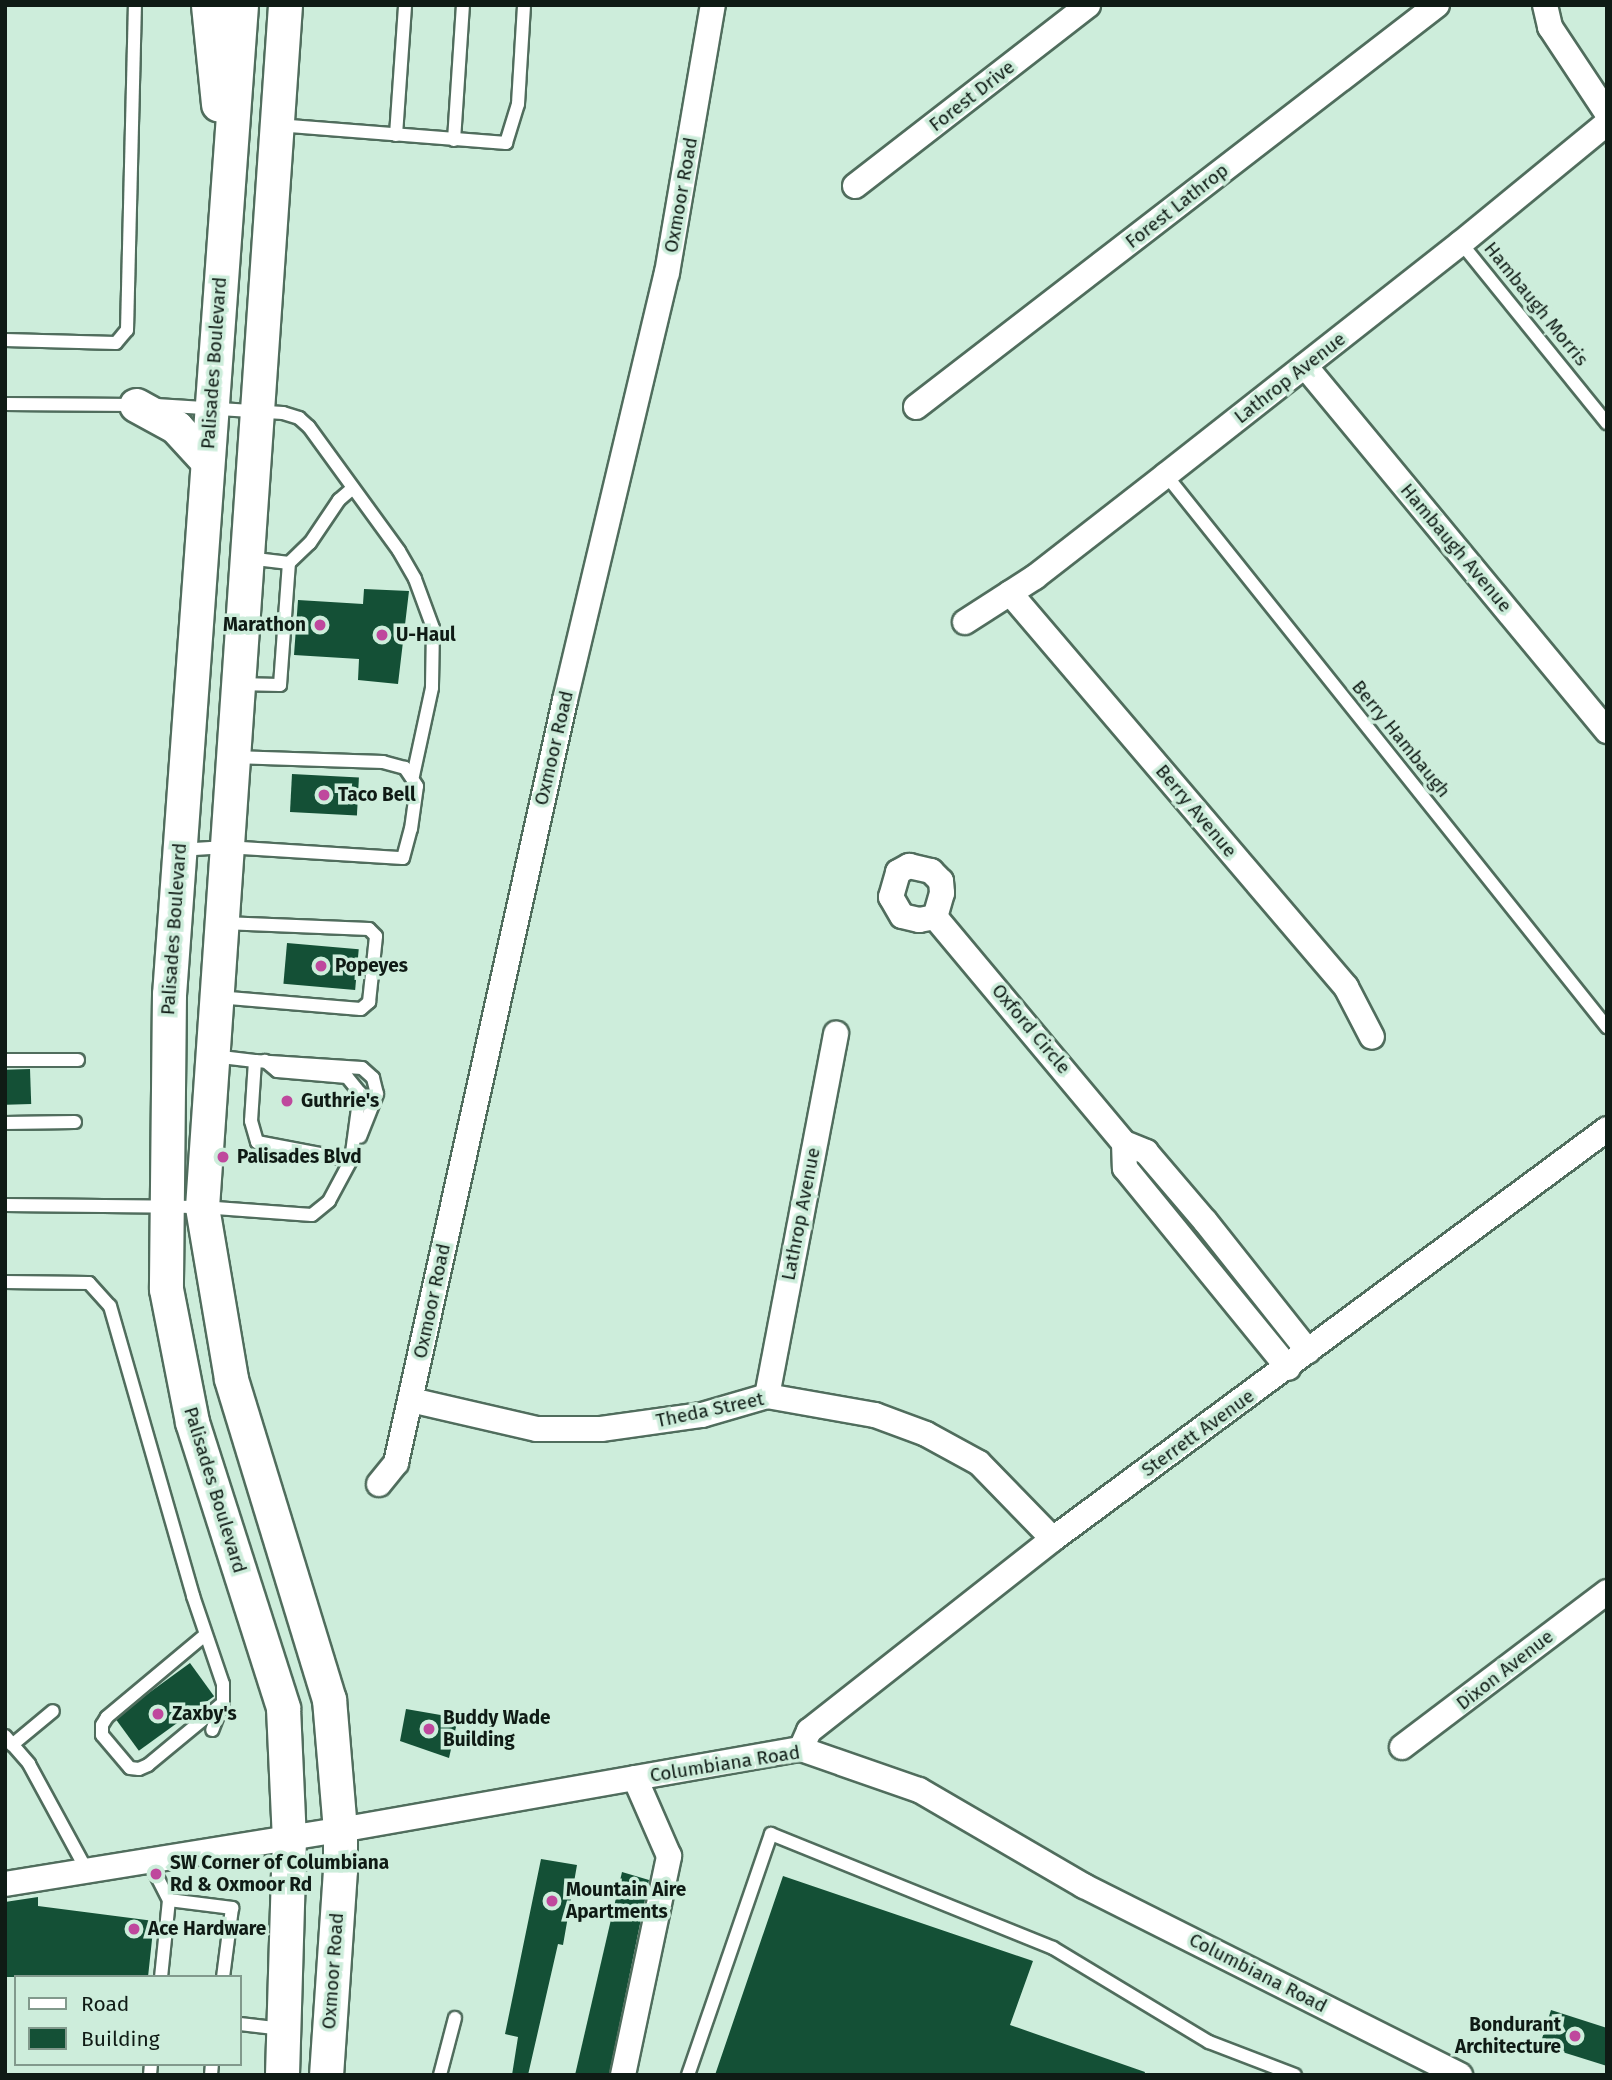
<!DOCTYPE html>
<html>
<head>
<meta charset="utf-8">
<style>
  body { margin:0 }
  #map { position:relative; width:1612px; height:2080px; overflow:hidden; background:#cdeddb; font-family:"Fira Sans",sans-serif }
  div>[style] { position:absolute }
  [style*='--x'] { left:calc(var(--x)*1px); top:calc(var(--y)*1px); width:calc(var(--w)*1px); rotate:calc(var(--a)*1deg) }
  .building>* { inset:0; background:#145036; transform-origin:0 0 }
  .roads { filter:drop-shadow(2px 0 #506d5d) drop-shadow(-2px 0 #506d5d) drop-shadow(0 2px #506d5d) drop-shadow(0 -2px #506d5d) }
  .lane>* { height:12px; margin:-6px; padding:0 6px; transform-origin:6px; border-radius:6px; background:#fff }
  .street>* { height:24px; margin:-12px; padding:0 12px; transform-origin:12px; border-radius:12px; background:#fff }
  .secondary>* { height:33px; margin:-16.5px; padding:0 16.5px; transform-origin:16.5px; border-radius:16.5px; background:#fff }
  .dots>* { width:19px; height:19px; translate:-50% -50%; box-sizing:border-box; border:4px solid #cdeddb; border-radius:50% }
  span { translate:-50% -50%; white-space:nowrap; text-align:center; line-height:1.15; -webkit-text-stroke:7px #cdeddb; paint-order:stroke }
  .street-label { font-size:19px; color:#0f1b15 }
  .poi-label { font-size:19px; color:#0f1b15; font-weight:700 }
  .right { translate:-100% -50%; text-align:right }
  .left { translate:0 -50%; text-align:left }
  .frame { position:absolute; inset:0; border:7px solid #0f1b15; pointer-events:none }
  .legend { position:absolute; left:14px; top:1975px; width:228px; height:91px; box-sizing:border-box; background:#cdeddb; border:2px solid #81998c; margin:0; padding:9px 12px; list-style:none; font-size:21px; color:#0f1b15 }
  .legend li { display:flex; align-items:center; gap:14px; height:35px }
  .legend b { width:35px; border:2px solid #81998c }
</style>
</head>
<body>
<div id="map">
  <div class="building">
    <div style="clip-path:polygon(364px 589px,409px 591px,398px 684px,358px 680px,359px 659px,294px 655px,298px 600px,363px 604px)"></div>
    <div style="left:292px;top:774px;width:67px;height:38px;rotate:3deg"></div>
    <div style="left:287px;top:943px;width:72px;height:41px;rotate:5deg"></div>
    <div style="left:30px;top:1069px;width:35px;height:25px;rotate:88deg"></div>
    <div style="left:190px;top:1663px;width:41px;height:93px;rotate:54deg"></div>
    <div style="clip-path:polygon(406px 1709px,458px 1718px,449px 1758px,400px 1741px)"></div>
    <div style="clip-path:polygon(541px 1859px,577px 1865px,563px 1945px,558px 1944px,528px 2075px,512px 2075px,518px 2037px,505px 2034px)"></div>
    <div style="clip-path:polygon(622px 1872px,649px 1880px,609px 2075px,575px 2075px)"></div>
    <div style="clip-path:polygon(783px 1876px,1033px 1961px,1010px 2025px,1145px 2072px,1144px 2075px,715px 2075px)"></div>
    <div style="clip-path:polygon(38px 1897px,38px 1906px,154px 1921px,148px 1977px,5px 1977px,5px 1902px)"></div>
    <div style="clip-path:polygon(1551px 2010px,1607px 2028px,1607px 2066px,1540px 2045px)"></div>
  </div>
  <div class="roads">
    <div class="lane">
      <div style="--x:277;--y:125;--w:230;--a:4.5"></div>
      <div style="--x:506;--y:143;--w:41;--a:-72.9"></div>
      <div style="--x:518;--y:104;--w:99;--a:-86.5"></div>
      <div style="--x:396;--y:135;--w:130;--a:-86"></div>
      <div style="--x:454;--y:140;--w:135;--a:-86.2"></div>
      <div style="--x:1461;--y:243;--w:232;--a:51"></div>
      <div style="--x:5;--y:340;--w:111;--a:1.5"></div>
      <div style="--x:116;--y:343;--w:17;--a:-50"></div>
      <div style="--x:127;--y:330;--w:325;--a:-88.6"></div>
      <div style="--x:5;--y:404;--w:129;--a:0.4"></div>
      <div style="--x:156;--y:405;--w:127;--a:3.6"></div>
      <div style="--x:283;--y:413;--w:17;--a:17"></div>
      <div style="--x:299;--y:418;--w:13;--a:42"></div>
      <div style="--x:309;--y:427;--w:153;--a:54"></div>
      <div style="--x:399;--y:551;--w:32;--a:60"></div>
      <div style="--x:415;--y:579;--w:52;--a:69.8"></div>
      <div style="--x:433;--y:628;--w:60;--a:91"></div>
      <div style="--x:432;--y:688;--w:90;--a:102.2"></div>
      <div style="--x:1166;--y:475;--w:707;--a:51.38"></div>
      <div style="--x:289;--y:563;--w:29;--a:-44"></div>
      <div style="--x:310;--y:543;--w:52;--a:-56"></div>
      <div style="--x:339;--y:500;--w:18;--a:-41"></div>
      <div style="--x:238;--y:684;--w:42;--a:1.4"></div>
      <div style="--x:280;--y:685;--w:122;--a:-85.8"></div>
      <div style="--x:289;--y:563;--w:42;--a:-173.2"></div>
      <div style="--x:179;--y:850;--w:47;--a:-3.7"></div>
      <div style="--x:226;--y:847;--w:177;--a:3.6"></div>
      <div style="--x:403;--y:858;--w:30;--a:-75"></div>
      <div style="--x:411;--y:829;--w:43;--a:-82.1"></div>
      <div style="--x:417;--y:786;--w:22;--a:-124"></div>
      <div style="--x:405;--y:768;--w:23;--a:-165"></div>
      <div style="--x:383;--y:762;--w:150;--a:-178.1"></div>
      <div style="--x:217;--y:997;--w:144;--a:4.8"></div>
      <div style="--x:361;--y:1009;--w:11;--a:-41"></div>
      <div style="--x:369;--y:1002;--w:66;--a:-83.9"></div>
      <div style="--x:376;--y:936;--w:10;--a:-135"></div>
      <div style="--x:369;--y:929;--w:146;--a:-177.6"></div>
      <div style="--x:213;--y:1056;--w:42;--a:6.8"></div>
      <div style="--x:255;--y:1061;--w:60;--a:93.8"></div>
      <div style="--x:251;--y:1121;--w:22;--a:74"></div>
      <div style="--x:257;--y:1142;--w:96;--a:10.8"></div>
      <div style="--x:351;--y:1160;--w:6;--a:-72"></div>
      <div style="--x:5;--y:1060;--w:73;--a:0"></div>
      <div style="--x:255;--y:1061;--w:107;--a:3.7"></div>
      <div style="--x:362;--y:1068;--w:15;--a:42"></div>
      <div style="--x:373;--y:1078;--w:16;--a:76"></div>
      <div style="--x:377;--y:1094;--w:46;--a:111.6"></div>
      <div style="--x:5;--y:1123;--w:70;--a:-0.8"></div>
      <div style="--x:5;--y:1205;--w:197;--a:0.6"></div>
      <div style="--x:202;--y:1207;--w:110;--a:4.2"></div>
      <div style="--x:312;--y:1215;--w:22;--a:-39"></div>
      <div style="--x:329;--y:1201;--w:47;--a:-61.8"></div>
      <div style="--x:351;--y:1160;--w:68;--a:-82.3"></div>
      <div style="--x:360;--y:1093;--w:21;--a:-129"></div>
      <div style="--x:347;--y:1077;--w:70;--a:-175.1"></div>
      <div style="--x:277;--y:1071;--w:16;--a:-140"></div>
      <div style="--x:5;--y:1282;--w:84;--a:0.7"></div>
      <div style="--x:89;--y:1283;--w:31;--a:48"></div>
      <div style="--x:110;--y:1306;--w:302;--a:74"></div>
      <div style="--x:193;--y:1596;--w:93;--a:71.2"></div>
      <div style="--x:223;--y:1684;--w:18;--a:90"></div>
      <div style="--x:223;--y:1702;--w:30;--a:111"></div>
      <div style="--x:205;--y:1635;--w:128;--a:140.1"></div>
      <div style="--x:107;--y:1717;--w:9;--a:122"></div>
      <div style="--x:102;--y:1725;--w:10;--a:90"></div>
      <div style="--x:102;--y:1735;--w:43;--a:49.7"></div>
      <div style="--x:130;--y:1768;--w:9;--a:6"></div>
      <div style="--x:139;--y:1769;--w:10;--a:-24"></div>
      <div style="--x:148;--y:1765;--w:97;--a:-39.6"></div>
      <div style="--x:5;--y:1736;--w:37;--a:49"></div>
      <div style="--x:29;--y:1764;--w:122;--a:61.5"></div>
      <div style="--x:12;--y:1745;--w:53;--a:-39.7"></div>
      <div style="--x:149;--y:1861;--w:44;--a:62.9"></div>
      <div style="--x:169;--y:1900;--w:77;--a:95.9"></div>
      <div style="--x:169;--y:1900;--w:64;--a:7.2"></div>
      <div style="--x:232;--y:1908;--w:70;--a:97.4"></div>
      <div style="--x:240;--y:2024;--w:43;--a:6.6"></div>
      <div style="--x:150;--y:2075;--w:11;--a:-85"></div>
      <div style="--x:211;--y:2075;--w:11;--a:-85"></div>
      <div style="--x:440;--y:2075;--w:59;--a:-75.3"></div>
      <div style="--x:688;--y:2075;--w:255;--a:-71"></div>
      <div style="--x:771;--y:1834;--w:304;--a:22"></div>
      <div style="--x:1053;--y:1948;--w:182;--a:31.1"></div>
      <div style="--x:1209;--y:2042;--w:92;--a:21"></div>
    </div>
    <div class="street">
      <div style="--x:1545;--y:5;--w:23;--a:77"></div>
      <div style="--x:1550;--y:27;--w:103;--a:56.5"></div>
      <div style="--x:855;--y:186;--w:295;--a:-37.8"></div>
      <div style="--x:1305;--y:366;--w:474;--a:50.4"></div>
      <div style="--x:916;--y:407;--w:658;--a:-37.65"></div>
      <div style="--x:1010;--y:593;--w:518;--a:49.54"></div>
      <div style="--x:1346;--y:987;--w:56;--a:62.5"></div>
      <div style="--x:965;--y:622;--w:83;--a:-32.7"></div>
      <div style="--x:1035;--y:577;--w:166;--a:-37.9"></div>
      <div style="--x:1166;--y:475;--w:375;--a:-38.2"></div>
      <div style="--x:1461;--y:243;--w:189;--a:-39.4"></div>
      <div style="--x:909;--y:866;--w:23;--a:13"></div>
      <div style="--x:931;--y:871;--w:14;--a:45"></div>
      <div style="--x:941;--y:881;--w:12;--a:85"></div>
      <div style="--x:942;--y:893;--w:25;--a:106"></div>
      <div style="--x:935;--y:917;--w:16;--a:169"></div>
      <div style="--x:919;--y:920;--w:17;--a:-167"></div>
      <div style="--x:902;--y:916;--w:22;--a:-120"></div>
      <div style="--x:891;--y:897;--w:26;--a:-74"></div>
      <div style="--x:898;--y:872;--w:13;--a:-29"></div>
      <div style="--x:935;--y:917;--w:295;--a:50.1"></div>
      <div style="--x:1124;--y:1143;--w:24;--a:22"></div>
      <div style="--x:1146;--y:1152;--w:91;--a:49.5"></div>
      <div style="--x:1205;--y:1221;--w:166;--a:51.6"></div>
      <div style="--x:1124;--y:1143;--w:25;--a:88"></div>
      <div style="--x:1125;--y:1168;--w:258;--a:50.8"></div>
      <div style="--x:767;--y:1396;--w:369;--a:-79.2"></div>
      <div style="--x:411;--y:1400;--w:129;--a:13"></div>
      <div style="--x:537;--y:1429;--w:64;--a:0"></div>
      <div style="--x:601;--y:1429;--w:102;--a:-7.9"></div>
      <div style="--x:702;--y:1415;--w:68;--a:-16.3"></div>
      <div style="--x:767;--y:1396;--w:110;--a:10"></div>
      <div style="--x:875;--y:1415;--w:54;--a:20.4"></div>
      <div style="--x:926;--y:1434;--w:60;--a:28.7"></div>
      <div style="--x:979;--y:1463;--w:106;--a:45.8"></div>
      <div style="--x:379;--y:1484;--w:27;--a:-51"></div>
      <div style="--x:396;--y:1463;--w:781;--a:-77.51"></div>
      <div style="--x:565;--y:700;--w:439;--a:-76.6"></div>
      <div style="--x:667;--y:273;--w:272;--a:-80.3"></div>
      <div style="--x:1402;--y:1747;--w:257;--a:-37.1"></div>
      <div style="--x:801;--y:1749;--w:20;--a:-66"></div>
      <div style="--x:809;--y:1731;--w:310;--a:-38.2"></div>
      <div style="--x:1053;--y:1539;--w:689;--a:-36.5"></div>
      <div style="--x:5;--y:1884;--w:339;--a:-9.2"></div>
      <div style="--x:340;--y:1830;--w:468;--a:-10"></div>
      <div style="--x:801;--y:1749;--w:125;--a:19.2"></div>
      <div style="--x:919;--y:1790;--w:191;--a:30.2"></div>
      <div style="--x:1084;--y:1886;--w:421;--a:26.7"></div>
      <div style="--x:623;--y:2075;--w:224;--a:-78.1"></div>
      <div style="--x:669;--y:1856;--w:85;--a:-113.6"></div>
    </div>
    <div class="secondary">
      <div style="--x:208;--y:5;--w:100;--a:84.2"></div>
      <div style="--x:241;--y:5;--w:992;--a:94.16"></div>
      <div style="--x:169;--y:994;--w:295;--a:90.6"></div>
      <div style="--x:166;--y:1289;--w:136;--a:78.9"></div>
      <div style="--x:192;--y:1422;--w:300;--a:72.3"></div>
      <div style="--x:283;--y:1708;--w:130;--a:87.4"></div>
      <div style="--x:289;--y:1838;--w:237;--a:91.7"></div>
      <div style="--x:285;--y:5;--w:1205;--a:93.95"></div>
      <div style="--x:202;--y:1207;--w:174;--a:80.4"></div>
      <div style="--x:231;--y:1379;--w:335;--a:73"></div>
      <div style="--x:329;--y:1699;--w:131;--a:85.2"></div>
      <div style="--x:340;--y:1830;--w:40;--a:90"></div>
      <div style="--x:340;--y:1870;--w:205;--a:93.9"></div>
      <div style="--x:136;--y:405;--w:46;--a:28.8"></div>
      <div style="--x:176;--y:427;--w:46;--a:47.6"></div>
    </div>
  </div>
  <div class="dots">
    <div style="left:320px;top:625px;background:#bf489d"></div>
    <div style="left:382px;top:635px;background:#bf489d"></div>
    <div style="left:324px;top:795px;background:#bf489d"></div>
    <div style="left:321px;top:966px;background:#bf489d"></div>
    <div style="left:287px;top:1101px;background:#bf489d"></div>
    <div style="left:223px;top:1157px;background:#bf489d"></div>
    <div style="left:158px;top:1714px;background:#bf489d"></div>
    <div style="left:429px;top:1729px;background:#bf489d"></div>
    <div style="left:156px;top:1874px;background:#bf489d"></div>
    <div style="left:552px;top:1901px;background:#bf489d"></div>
    <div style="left:134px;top:1929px;background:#bf489d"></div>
    <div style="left:1575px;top:2036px;background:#bf489d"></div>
  </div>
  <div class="street-label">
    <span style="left:972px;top:96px;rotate:-38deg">Forest Drive</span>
    <span style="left:681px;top:195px;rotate:-80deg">Oxmoor Road</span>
    <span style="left:1177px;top:206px;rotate:-38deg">Forest Lathrop</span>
    <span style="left:1536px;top:304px;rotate:51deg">Hambaugh Morris</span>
    <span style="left:214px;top:363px;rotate:-86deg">Palisades Boulevard</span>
    <span style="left:1290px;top:378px;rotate:-38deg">Lathrop Avenue</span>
    <span style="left:1456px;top:548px;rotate:50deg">Hambaugh Avenue</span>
    <span style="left:1401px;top:739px;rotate:51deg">Berry Hambaugh</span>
    <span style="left:554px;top:748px;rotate:-77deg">Oxmoor Road</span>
    <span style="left:1196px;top:811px;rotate:50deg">Berry Avenue</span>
    <span style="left:174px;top:929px;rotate:-86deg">Palisades Boulevard</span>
    <span style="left:1031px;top:1029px;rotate:50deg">Oxford Circle</span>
    <span style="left:801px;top:1214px;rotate:-79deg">Lathrop Avenue</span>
    <span style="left:432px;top:1301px;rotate:-78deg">Oxmoor Road</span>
    <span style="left:710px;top:1410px;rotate:-12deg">Theda Street</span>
    <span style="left:1198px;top:1433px;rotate:-36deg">Sterrett Avenue</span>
    <span style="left:215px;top:1490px;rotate:73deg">Palisades Boulevard</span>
    <span style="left:1505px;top:1670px;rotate:-38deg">Dixon Avenue</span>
    <span style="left:725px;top:1764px;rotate:-9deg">Columbiana Road</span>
    <span style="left:333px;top:1971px;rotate:-86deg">Oxmoor Road</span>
    <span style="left:1258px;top:1973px;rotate:27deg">Columbiana Road</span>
  </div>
  <div class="poi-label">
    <span class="right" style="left:306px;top:625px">Marathon</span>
    <span class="left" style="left:396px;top:635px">U-Haul</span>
    <span class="left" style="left:338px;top:795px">Taco Bell</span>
    <span class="left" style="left:335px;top:966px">Popeyes</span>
    <span class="left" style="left:301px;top:1101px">Guthrie's</span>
    <span class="left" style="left:237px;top:1157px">Palisades Blvd</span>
    <span class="left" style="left:172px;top:1714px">Zaxby's</span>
    <span class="left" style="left:443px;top:1729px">Buddy Wade<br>Building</span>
    <span class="left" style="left:170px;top:1874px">SW Corner of Columbiana<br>Rd &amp; Oxmoor Rd</span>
    <span class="left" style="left:566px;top:1901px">Mountain Aire<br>Apartments</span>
    <span class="left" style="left:148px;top:1929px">Ace Hardware</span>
    <span class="right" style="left:1561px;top:2036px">Bondurant<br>Architecture</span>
  </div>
  <div class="frame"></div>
  <ul class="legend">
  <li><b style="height:9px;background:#fff"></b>Road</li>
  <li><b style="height:19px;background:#145036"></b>Building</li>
  </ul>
</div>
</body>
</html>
